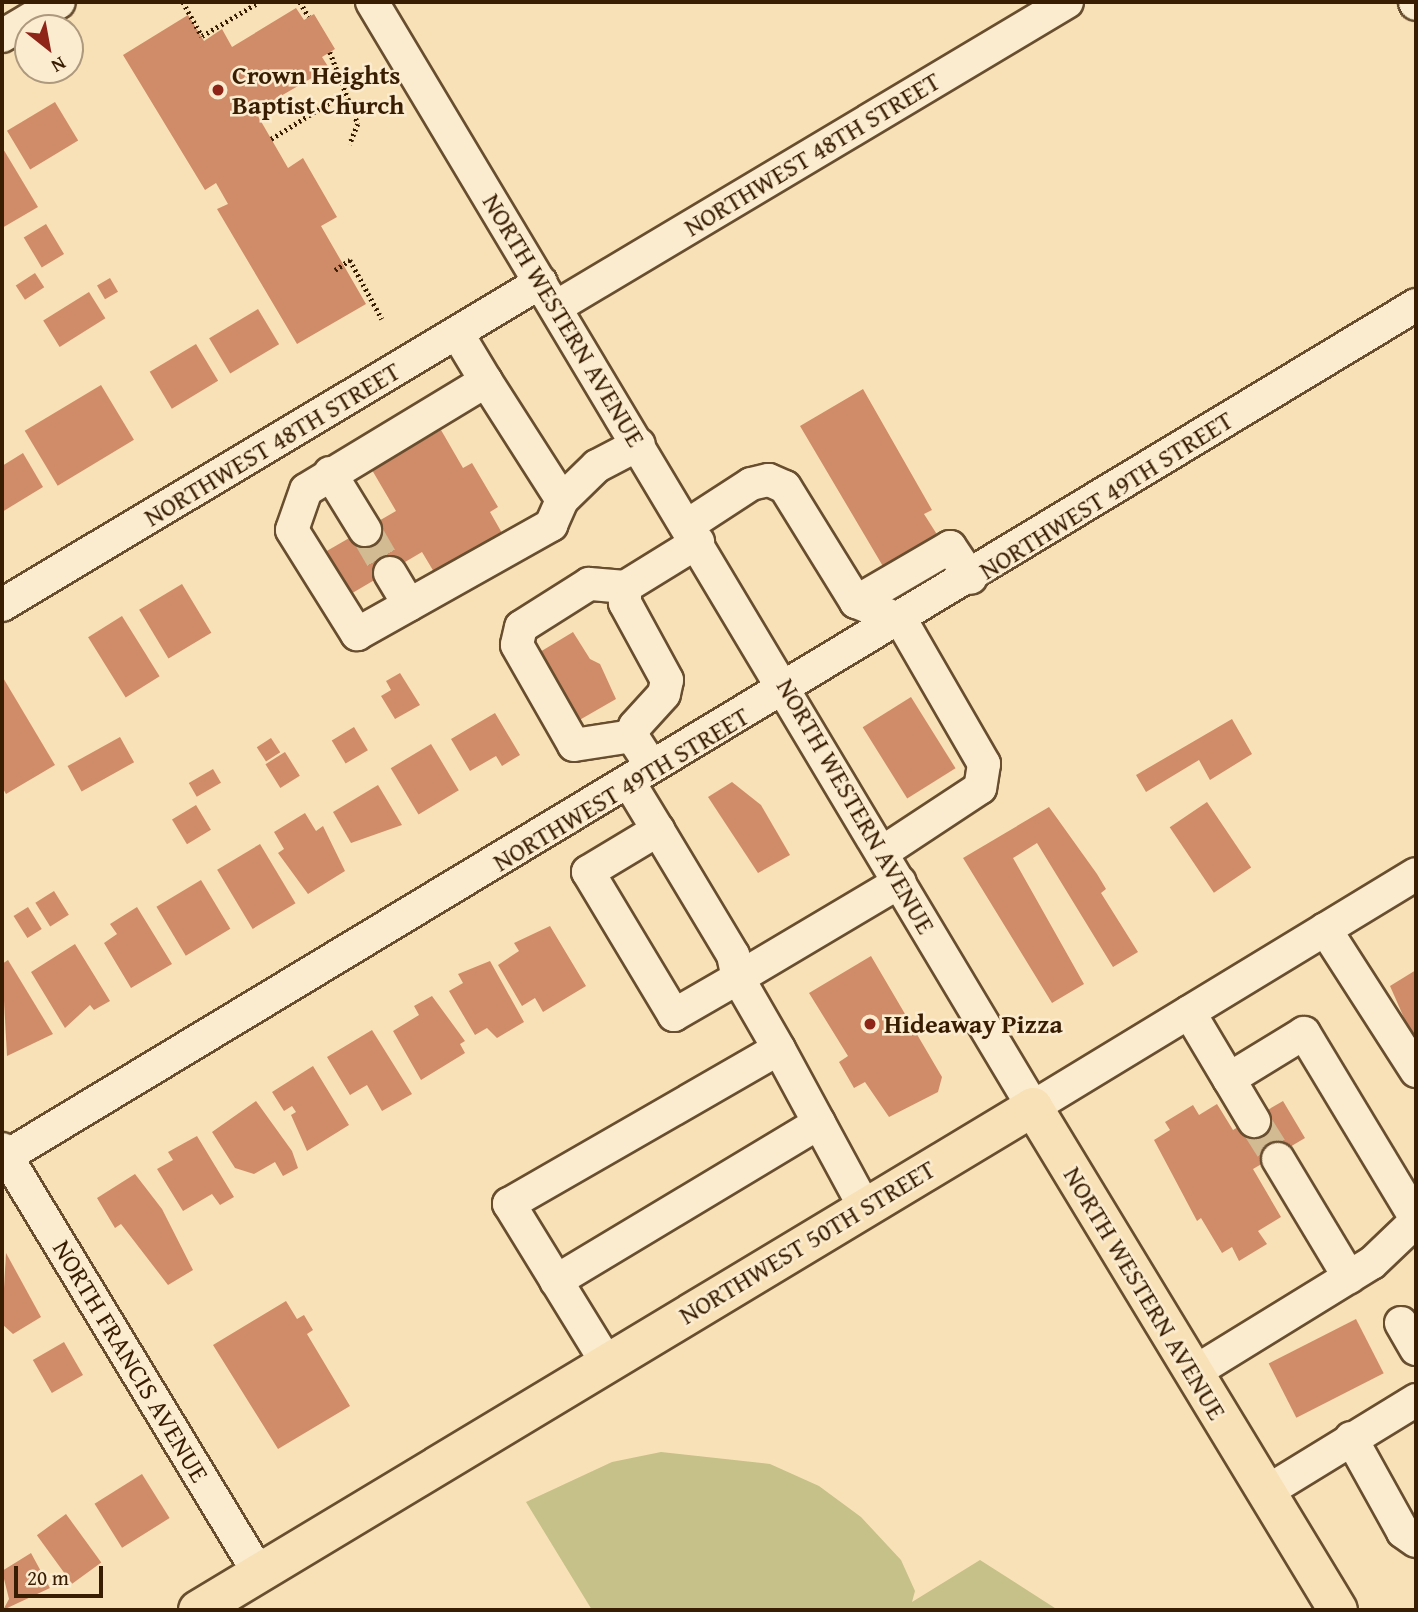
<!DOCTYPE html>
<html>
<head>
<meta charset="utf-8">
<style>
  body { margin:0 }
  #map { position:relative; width:1418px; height:1612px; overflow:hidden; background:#f9e1b7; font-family:"Gentium Book Plus",serif }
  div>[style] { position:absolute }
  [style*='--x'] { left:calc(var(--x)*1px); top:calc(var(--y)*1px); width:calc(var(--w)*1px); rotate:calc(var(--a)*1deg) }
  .green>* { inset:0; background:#c5c189 }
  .building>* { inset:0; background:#d08c68; transform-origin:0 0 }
  .minor-tunnel>* { height:32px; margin-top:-16px; transform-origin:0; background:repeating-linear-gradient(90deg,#d2ba93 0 32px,transparent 0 48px) }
  .path>* { height:4.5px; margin-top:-2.25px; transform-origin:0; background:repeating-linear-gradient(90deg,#381d02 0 2px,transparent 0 5.5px) }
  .roads { filter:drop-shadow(2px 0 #684e2f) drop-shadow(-2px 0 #684e2f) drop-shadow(0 2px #684e2f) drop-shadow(0 -2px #684e2f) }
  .minor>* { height:32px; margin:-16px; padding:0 16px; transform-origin:16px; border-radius:16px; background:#fbecd0 }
  .major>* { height:38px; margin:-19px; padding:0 19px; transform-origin:19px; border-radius:19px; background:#f9e1b7 }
  .dots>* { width:19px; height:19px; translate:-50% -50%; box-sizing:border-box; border:4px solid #fbecd0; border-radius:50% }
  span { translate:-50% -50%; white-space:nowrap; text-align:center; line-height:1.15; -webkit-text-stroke:5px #fbecd0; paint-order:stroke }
  .poi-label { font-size:26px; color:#381d02; font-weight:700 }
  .left { translate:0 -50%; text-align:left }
  .street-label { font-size:26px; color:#381d02 }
  .frame { position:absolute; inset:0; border:4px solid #381d02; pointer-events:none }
  .north { position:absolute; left:14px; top:14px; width:70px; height:70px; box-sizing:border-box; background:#fbecd0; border:2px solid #ad997e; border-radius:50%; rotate:149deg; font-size:19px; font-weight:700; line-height:28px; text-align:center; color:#381d02 }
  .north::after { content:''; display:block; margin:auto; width:24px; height:32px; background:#8f2418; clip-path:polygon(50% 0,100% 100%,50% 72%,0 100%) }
  .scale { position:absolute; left:14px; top:1566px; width:89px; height:32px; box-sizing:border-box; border:4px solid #381d02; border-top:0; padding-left:9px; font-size:21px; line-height:24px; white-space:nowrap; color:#381d02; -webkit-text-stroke:5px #fbecd0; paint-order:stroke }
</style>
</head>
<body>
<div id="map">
  <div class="green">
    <div style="clip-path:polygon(661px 1452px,770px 1464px,819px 1486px,861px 1517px,901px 1560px,915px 1591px,912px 1602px,980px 1560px,1058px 1610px,592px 1610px,526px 1502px,612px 1462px)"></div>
  </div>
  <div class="building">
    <div style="clip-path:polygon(296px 8px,304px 20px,314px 14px,335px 49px,322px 57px,329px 68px,255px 111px,288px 168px,303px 158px,337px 217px,321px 226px,366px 304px,297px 344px,217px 209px,228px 204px,216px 183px,205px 190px,123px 55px,188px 15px,204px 41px,222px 29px,232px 47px)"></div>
    <div style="left:55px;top:102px;width:45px;height:56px;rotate:59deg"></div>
    <div style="clip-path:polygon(2px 147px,38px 207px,2px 228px)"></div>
    <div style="left:46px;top:224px;width:35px;height:26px;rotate:59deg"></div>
    <div style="left:35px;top:273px;width:17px;height:23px;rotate:57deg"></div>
    <div style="left:110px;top:278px;width:16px;height:15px;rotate:60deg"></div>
    <div style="left:89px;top:292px;width:31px;height:54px;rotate:58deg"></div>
    <div style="left:258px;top:309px;width:41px;height:57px;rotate:59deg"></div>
    <div style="left:196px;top:344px;width:43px;height:54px;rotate:59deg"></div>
    <div style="left:101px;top:385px;width:64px;height:89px;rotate:59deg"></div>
    <div style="clip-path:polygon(863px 389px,932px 510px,924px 514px,938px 536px,884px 568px,800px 426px)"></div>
    <div style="clip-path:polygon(441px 430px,463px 468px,472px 463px,498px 507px,490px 512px,502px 533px,434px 572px,422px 552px,349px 595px,325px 552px,396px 511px,372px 470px)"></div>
    <div style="clip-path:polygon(23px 453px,43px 487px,2px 512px,2px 466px)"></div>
    <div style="left:182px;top:584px;width:57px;height:50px;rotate:59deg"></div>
    <div style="left:122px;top:616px;width:71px;height:40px;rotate:58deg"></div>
    <div style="clip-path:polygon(573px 632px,590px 659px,600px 664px,616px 699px,576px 722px,535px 655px)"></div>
    <div style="clip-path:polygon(400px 673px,420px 705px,395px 719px,381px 696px,391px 690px,386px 681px)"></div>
    <div style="clip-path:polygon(2px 676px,55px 765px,6px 794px,2px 787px)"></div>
    <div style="left:911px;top:697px;width:84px;height:57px;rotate:58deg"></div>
    <div style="clip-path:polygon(495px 713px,520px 755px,502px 766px,496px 756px,470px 771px,451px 739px)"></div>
    <div style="clip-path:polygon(1232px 719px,1252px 754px,1210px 780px,1199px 760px,1146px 792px,1136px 775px)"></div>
    <div style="left:354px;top:727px;width:27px;height:26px;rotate:59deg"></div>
    <div style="left:120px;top:737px;width:29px;height:60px;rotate:61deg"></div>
    <div style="left:271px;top:738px;width:17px;height:17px;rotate:57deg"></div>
    <div style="left:431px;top:744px;width:54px;height:47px;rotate:59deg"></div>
    <div style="left:285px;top:752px;width:28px;height:23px;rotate:58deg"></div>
    <div style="left:213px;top:769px;width:16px;height:28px;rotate:60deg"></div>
    <div style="clip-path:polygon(732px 782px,761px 805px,790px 855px,758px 873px,708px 797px)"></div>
    <div style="clip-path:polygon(378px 785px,402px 825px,351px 843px,333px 812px)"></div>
    <div style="left:1207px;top:802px;width:79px;height:45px;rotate:56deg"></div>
    <div style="left:196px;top:805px;width:29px;height:28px;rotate:59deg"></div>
    <div style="clip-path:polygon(1049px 807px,1097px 874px,1106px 889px,1101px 893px,1138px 952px,1113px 967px,1037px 843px,1013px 858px,1084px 984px,1052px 1003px,963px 858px)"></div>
    <div style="clip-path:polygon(305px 813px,316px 831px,323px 826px,345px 871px,308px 894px,278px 853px,284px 849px,274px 832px)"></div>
    <div style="left:260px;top:844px;width:69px;height:50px;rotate:59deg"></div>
    <div style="left:201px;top:880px;width:57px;height:52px;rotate:59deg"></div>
    <div style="left:54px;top:891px;width:28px;height:22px;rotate:58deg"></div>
    <div style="left:28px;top:907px;width:26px;height:17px;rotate:58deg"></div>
    <div style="clip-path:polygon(137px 907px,172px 964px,131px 988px,104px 943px,117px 934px,110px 924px)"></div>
    <div style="clip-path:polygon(550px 926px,586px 986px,543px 1012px,535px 998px,522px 1006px,498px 965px,519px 951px,514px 943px)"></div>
    <div style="clip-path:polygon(75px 944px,110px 1001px,94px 1010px,90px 1005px,65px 1028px,31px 972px)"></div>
    <div style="clip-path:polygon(871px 956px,942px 1077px,938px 1092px,889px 1117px,865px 1082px,854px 1088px,839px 1062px,848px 1056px,809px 993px)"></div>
    <div style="clip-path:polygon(8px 960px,53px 1034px,7px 1056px,2px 964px)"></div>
    <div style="clip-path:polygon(490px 961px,524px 1022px,497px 1038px,487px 1028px,475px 1035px,449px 991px,463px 983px,458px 974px)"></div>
    <div style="clip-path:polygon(1416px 970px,1416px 1045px,1390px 986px)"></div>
    <div style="clip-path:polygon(432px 996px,465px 1041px,460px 1044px,465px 1053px,421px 1080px,393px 1031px,419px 1015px,414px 1006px)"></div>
    <div style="clip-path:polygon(372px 1030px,412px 1094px,382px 1111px,367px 1085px,350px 1095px,327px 1057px)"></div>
    <div style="clip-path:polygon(313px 1066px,349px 1125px,307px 1151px,291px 1115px,296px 1112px,292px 1106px,284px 1111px,272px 1092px)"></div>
    <div style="clip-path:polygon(256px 1101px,292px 1151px,298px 1168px,283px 1176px,275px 1162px,254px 1174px,235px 1168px,212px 1132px)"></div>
    <div style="clip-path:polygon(1283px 1101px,1305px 1138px,1253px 1169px,1281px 1217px,1258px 1231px,1267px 1244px,1239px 1261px,1232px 1247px,1222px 1253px,1201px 1218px,1197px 1221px,1154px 1140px,1170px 1130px,1165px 1122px,1193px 1105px,1199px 1115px,1217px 1104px,1233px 1130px)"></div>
    <div style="clip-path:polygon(197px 1136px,234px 1197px,220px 1205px,212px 1194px,183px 1211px,157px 1169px,173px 1160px,168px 1152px)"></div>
    <div style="clip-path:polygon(135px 1174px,162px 1209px,193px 1270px,168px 1285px,121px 1224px,115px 1228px,97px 1198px)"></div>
    <div style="clip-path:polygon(6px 1253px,41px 1317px,13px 1334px,2px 1324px)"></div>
    <div style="clip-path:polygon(286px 1301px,297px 1319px,304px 1315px,313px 1330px,307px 1334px,350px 1406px,278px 1449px,213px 1345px)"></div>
    <div style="left:1356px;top:1319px;width:61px;height:98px;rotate:63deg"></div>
    <div style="left:64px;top:1342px;width:38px;height:36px;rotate:60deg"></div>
    <div style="left:142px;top:1474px;width:52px;height:56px;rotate:58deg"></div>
    <div style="left:66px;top:1514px;width:60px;height:36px;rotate:54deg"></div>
    <div style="clip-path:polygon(31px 1553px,50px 1588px,3px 1610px,9px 1599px,2px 1571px)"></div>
  </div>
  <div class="minor-tunnel">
    <div style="--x:365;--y:530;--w:50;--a:59.8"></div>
    <div style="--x:1254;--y:1121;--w:45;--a:57.7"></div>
  </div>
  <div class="path">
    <div style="--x:183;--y:2;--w:39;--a:61"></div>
    <div style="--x:202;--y:36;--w:66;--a:-30.8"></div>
    <div style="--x:300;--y:2;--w:17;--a:59"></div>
    <div style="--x:330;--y:52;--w:77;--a:68.7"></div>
    <div style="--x:358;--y:124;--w:22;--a:112"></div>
    <div style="--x:271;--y:139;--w:87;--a:-31.9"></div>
    <div style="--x:335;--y:270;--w:18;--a:-34"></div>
    <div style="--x:350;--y:260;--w:67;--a:61.5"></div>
  </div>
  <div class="roads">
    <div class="minor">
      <div style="--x:372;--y:2;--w:1288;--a:59.11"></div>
      <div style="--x:1033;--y:1107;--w:448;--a:-31.3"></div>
      <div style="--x:1415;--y:2;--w:2;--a:63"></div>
      <div style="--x:2;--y:36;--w:66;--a:-30.8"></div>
      <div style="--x:556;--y:307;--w:595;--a:-30.83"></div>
      <div style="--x:457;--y:333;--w:56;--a:58.9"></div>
      <div style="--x:486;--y:381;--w:210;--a:148.8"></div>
      <div style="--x:306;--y:490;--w:42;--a:109.3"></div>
      <div style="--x:292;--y:530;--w:123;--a:58"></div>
      <div style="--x:357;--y:634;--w:223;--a:-29.3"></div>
      <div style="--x:551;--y:525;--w:27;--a:-66"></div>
      <div style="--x:562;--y:500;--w:49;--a:-44.2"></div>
      <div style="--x:597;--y:466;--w:47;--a:-27.6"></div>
      <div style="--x:486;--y:381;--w:141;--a:57.4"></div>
      <div style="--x:330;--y:473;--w:67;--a:58.4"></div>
      <div style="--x:688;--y:525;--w:75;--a:-33.1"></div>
      <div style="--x:751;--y:484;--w:18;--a:-13"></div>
      <div style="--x:769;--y:480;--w:17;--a:24"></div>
      <div style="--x:785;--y:487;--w:135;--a:58.3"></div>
      <div style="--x:856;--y:602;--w:48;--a:21.8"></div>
      <div style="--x:901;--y:620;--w:166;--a:60"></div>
      <div style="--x:984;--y:764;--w:24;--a:99"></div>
      <div style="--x:980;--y:788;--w:116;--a:146.6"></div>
      <div style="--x:390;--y:573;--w:37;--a:59"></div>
      <div style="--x:625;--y:587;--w:36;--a:-175"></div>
      <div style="--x:589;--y:584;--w:80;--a:147.7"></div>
      <div style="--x:521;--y:627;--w:18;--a:103"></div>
      <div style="--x:517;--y:645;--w:115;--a:60.3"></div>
      <div style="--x:574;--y:745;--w:59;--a:-8.8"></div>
      <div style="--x:856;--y:602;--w:109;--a:-30.3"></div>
      <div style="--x:950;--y:547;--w:37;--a:56"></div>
      <div style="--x:2;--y:605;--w:628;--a:-30.93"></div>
      <div style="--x:643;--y:753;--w:20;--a:-123"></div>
      <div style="--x:632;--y:736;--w:10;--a:-73"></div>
      <div style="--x:635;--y:726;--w:43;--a:-47.8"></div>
      <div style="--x:664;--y:694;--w:14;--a:-78"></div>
      <div style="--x:667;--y:680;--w:88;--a:-118.6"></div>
      <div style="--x:625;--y:603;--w:16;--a:-90"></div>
      <div style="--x:625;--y:587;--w:86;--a:-31.7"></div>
      <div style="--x:630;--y:784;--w:54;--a:58.7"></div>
      <div style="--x:658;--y:830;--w:146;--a:59"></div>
      <div style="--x:733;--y:955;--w:24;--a:78"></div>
      <div style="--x:738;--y:978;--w:74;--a:150"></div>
      <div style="--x:674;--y:1015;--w:167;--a:-121"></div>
      <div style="--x:588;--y:872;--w:82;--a:-31"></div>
      <div style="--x:1325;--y:929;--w:169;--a:57.3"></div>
      <div style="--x:1189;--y:1012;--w:78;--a:59.2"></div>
      <div style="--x:1229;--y:1079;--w:88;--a:-31.5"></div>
      <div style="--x:1304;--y:1033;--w:217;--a:58.9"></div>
      <div style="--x:779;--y:1049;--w:82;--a:-120"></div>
      <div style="--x:738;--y:978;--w:188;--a:-30.7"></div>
      <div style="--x:1229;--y:1079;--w:49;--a:59.2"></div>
      <div style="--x:2;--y:1149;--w:497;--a:58.8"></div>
      <div style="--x:2;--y:1159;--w:1652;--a:-31.13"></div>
      <div style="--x:1278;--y:1159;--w:138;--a:59"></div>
      <div style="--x:556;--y:1281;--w:307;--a:-31"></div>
      <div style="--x:1401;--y:1323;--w:30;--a:60"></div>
      <div style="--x:607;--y:1363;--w:187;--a:-121.6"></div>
      <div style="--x:509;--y:1204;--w:311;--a:-29.9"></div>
      <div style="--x:779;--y:1049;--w:181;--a:61.6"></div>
      <div style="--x:1193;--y:1373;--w:210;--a:-31.6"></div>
      <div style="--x:1372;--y:1263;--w:61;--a:-43.7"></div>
      <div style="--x:1351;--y:1438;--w:107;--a:61"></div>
      <div style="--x:1403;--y:1532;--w:16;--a:35"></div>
      <div style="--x:1266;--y:1492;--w:176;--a:-31.5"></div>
    </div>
    <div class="major">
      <div style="--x:198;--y:1610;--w:975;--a:-31.06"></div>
      <div style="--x:1033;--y:1107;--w:588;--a:58.77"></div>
    </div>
  </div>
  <div class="dots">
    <div style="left:218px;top:90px;background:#8f2418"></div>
    <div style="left:870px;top:1024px;background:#8f2418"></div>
  </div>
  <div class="poi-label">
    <span class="left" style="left:232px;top:90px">Crown Heights<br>Baptist Church</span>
    <span class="left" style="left:884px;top:1024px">Hideaway Pizza</span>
  </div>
  <div class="street-label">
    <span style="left:812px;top:154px;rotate:-31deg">NORTHWEST 48TH STREET</span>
    <span style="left:564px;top:320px;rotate:59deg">NORTH WESTERN AVENUE</span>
    <span style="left:272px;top:444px;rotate:-31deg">NORTHWEST 48TH STREET</span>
    <span style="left:1106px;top:495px;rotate:-32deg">NORTHWEST 49TH STREET</span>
    <span style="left:621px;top:789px;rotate:-31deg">NORTHWEST 49TH STREET</span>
    <span style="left:856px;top:806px;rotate:60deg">NORTH WESTERN AVENUE</span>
    <span style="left:807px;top:1242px;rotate:-31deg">NORTHWEST 50TH STREET</span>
    <span style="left:1145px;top:1293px;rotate:59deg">NORTH WESTERN AVENUE</span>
    <span style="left:131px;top:1361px;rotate:59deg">NORTH FRANCIS AVENUE</span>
  </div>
  <div class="frame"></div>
  <div class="north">N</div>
  <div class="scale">20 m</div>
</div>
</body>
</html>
